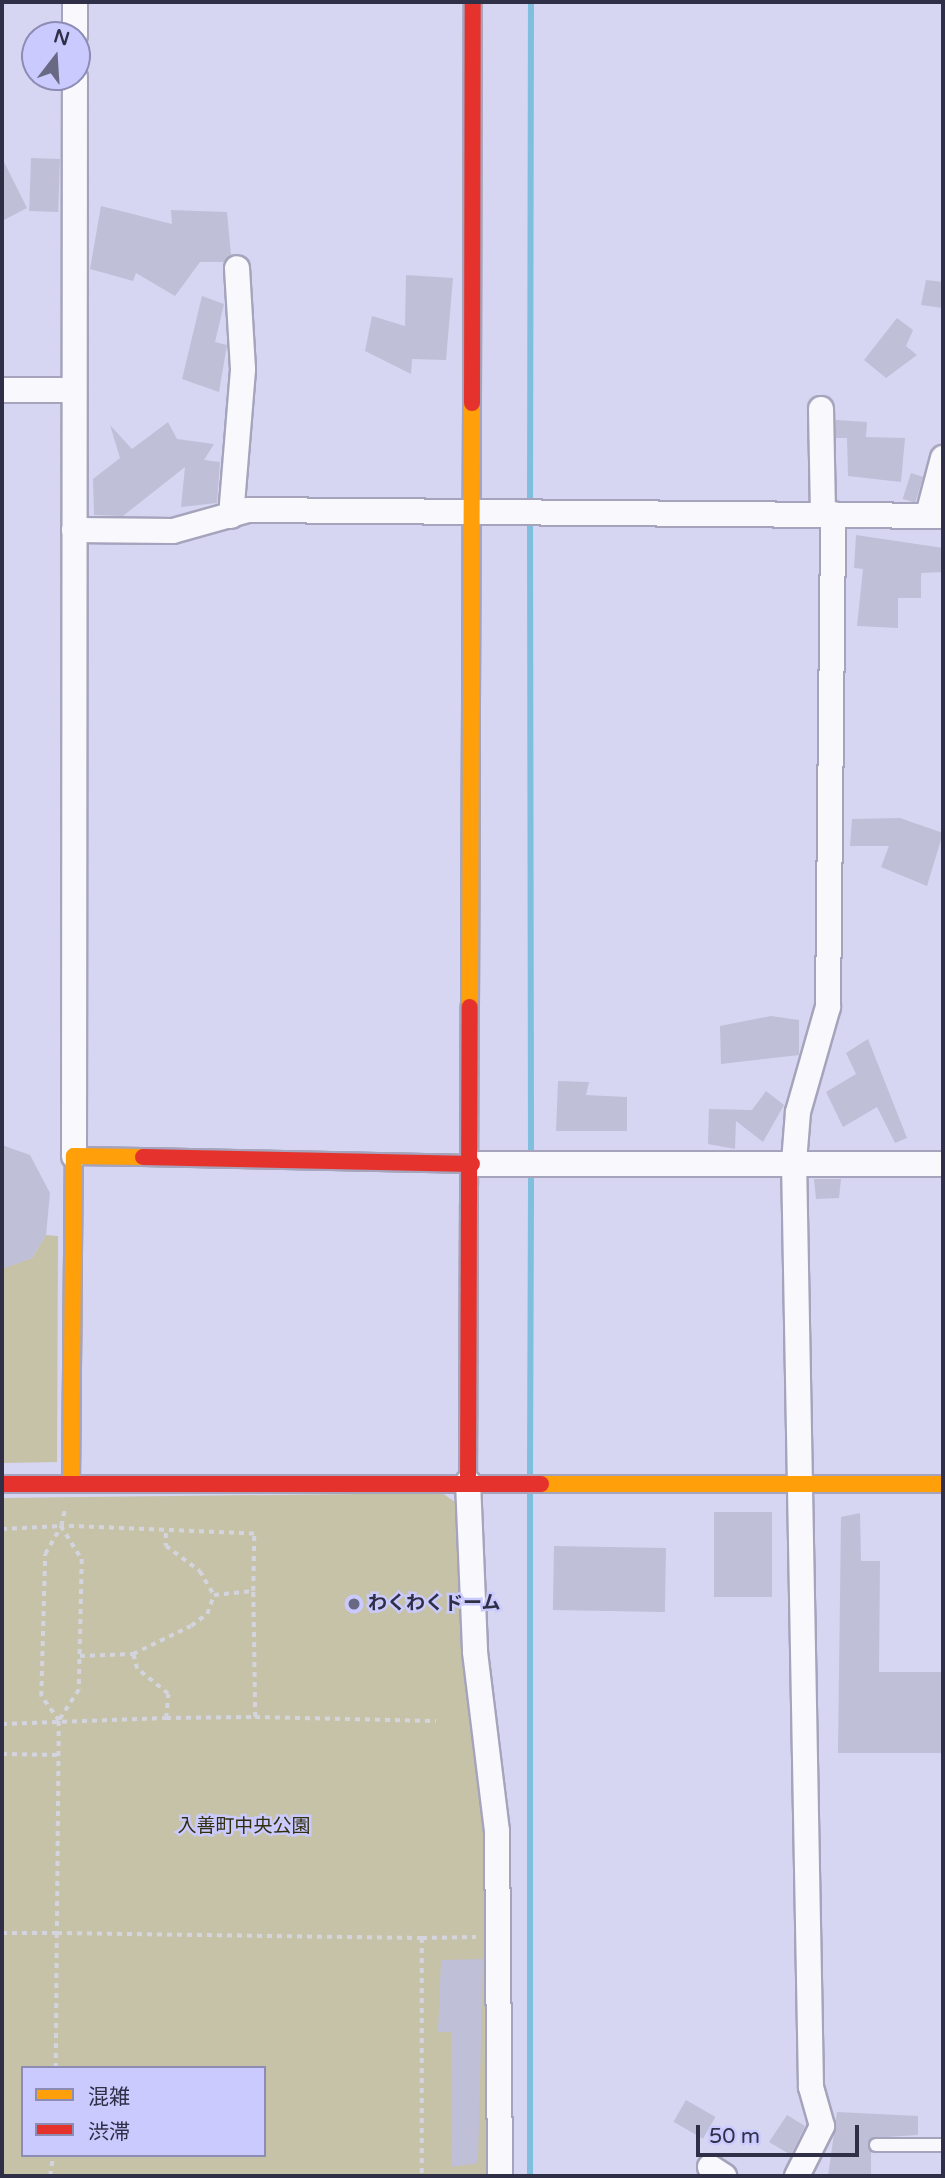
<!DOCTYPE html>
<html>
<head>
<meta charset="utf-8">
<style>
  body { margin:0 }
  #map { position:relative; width:945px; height:2178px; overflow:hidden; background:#d6d6f2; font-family:"Varela Round","Noto Sans JP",sans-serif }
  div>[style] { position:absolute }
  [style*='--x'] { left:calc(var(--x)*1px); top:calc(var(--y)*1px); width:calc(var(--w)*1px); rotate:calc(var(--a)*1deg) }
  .green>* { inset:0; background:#c6c2a7 }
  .stream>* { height:6px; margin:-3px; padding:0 3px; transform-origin:3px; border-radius:3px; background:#7fbedc }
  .building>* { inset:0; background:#bfbfd8; transform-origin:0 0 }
  .path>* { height:3.5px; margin-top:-1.75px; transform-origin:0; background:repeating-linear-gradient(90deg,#d4d4de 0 5px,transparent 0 10px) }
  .roads { filter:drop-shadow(2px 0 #a5a4bc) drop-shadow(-2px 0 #a5a4bc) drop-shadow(0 2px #a5a4bc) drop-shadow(0 -2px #a5a4bc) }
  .lane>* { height:12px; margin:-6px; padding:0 6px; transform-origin:6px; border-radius:6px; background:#f9f9fd }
  .street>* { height:24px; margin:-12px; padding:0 12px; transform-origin:12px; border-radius:12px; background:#f9f9fd }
  .slow>* { height:16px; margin:-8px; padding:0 8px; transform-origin:8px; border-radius:8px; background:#ff9f0a }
  .jam>* { height:16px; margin:-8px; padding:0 8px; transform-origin:8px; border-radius:8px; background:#e5322d }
  .dots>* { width:19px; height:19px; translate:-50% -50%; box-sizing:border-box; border:4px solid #cacafe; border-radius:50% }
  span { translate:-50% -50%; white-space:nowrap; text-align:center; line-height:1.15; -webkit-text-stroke:5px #cacafe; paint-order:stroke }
  .poi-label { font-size:19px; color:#302f48; font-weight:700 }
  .left { translate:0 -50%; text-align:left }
  .park-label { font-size:19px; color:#322f0e }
  .frame { position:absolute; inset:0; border:4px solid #302f48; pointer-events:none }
  .legend { position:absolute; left:21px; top:2066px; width:245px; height:91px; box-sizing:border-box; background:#cacafe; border:2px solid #8c8cb5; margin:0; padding:9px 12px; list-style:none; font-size:21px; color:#302f48 }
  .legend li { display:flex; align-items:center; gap:14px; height:35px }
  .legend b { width:35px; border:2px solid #8c8cb5 }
  .north { position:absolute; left:21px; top:21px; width:70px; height:70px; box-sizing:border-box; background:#cacafe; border:2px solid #8c8cb5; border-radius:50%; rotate:17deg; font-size:19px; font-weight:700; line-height:28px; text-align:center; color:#302f48 }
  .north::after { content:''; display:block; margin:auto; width:24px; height:32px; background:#6a6984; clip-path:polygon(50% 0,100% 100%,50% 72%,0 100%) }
  .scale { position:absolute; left:696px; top:2125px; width:163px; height:32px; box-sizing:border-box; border:4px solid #302f48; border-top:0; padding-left:9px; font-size:21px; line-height:24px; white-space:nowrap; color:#302f48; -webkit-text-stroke:5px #cacafe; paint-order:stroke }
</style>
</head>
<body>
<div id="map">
  <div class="green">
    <div style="clip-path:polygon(46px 1235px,58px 1236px,57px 1462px,2px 1463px,2px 1276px,3px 1268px,32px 1258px)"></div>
    <div style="clip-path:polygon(evenodd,442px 1493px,455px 1502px,457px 1518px,487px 1833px,492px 2176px,2px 2176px,2px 1498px,442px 1493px,23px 2068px,264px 2068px,264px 2155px,23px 2155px,23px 2068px)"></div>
  </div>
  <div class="stream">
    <div style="--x:530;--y:508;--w:506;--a:-89.89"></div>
    <div style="--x:530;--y:519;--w:640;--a:89.91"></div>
    <div style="--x:530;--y:1474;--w:304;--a:-89.8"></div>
    <div style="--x:530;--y:1492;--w:684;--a:90"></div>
  </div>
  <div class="building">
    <div style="clip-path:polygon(2px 158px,27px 208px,2px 221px)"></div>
    <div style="left:31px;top:158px;width:29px;height:53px;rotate:2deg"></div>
    <div style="clip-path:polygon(101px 206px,172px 224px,171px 210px,227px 212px,231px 255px,224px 262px,200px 262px,175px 296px,136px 273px,133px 281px,90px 269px)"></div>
    <div style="clip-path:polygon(406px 275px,453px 278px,446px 360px,412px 359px,411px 374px,365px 351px,372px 316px,405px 326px)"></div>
    <div style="clip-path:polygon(926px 280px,943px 282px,943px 308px,921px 305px)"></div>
    <div style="clip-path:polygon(202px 296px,224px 304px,215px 342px,227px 345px,219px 392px,182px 379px)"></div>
    <div style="clip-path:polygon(897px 318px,913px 330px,906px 346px,917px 355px,886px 378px,864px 360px)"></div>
    <div style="clip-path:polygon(836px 420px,867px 422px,866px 437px,905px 438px,901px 482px,848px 476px,847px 438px,836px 438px)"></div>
    <div style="clip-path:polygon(168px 422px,177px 439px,214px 444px,204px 460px,220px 462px,217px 503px,181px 507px,185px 467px,123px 516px,94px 515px,93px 479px,120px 458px,110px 425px,132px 449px)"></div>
    <div style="left:911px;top:473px;width:13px;height:27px;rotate:18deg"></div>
    <div style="clip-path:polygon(856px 535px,943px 548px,943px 572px,921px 573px,921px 598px,898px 598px,898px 628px,857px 626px,863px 569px,854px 568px)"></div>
    <div style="clip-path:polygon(900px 818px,943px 833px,927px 886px,881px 867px,889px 846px,850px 846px,852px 819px)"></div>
    <div style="clip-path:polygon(771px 1016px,799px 1020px,799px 1055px,721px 1064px,720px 1026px)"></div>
    <div style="clip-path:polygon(868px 1039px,907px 1138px,895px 1143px,877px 1107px,843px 1127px,826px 1092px,856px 1074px,846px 1053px)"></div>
    <div style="clip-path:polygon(558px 1081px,589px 1082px,586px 1095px,627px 1097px,627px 1131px,556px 1131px)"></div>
    <div style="clip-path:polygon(766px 1091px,784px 1105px,763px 1142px,736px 1121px,735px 1149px,708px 1144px,709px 1109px,752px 1110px)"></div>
    <div style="clip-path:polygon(2px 1145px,30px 1155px,50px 1193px,46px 1235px,32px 1258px,2px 1269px)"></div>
    <div style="clip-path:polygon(814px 1179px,841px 1179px,839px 1198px,816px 1199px)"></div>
    <div style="left:714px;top:1512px;width:58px;height:85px"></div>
    <div style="clip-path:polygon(860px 1513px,861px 1561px,880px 1561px,879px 1672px,943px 1672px,943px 1753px,838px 1753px,841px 1517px)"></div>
    <div style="left:554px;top:1546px;width:112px;height:64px;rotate:1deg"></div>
    <div style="clip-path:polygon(483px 1959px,478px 2163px,452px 2167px,451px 2032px,438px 2032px,441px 1960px)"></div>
    <div style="left:686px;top:2100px;width:34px;height:25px;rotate:30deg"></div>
    <div style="clip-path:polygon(837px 2112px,918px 2116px,918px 2135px,871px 2138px,871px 2176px,828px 2176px)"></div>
    <div style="clip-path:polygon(787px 2115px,805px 2126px,791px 2155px,769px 2142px)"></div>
  </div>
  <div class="path">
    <div style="--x:61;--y:1526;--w:39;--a:58"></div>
    <div style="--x:82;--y:1559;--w:131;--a:91.3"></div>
    <div style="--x:79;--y:1690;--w:37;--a:123"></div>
    <div style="--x:59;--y:1721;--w:31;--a:-126"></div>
    <div style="--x:41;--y:1696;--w:142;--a:-88.4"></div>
    <div style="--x:45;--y:1554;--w:32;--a:-60"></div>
    <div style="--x:2;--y:1529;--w:59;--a:-2.9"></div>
    <div style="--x:61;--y:1526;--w:17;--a:-77"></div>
    <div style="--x:166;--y:1533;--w:13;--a:90"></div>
    <div style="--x:166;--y:1546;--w:42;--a:36.3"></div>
    <div style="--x:200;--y:1571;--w:28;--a:60"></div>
    <div style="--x:80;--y:1656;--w:53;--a:-2.2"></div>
    <div style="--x:255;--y:1717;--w:181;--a:1.3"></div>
    <div style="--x:166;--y:1718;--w:89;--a:-0.6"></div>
    <div style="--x:255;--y:1717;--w:126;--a:-90.9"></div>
    <div style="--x:59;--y:1721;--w:212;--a:90.5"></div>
    <div style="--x:57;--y:1933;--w:365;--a:0.8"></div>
    <div style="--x:422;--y:1938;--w:238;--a:90"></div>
    <div style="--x:2;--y:1724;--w:164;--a:-2.1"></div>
    <div style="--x:166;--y:1718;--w:24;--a:-85"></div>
    <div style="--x:168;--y:1694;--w:40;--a:-141"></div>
    <div style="--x:137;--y:1669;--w:16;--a:-105"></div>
    <div style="--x:133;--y:1654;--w:64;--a:-25.8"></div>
    <div style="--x:191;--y:1626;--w:20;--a:-37"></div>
    <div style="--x:207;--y:1614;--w:20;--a:-70"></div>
    <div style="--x:214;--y:1595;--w:39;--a:-6"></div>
    <div style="--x:253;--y:1591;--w:57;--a:-89"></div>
    <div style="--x:254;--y:1534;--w:193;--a:-177.6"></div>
    <div style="--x:2;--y:1754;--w:57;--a:1"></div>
    <div style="--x:2;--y:1933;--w:55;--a:0"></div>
    <div style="--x:57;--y:1933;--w:135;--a:90.4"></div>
    <div style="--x:422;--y:1938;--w:54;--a:-1.1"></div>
    <div style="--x:50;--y:2176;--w:21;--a:-82"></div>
  </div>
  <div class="roads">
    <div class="lane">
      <div style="--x:876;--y:2145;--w:67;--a:0"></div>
    </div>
    <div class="street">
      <div style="--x:75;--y:35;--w:33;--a:-90"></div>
      <div style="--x:2;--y:390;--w:69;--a:0"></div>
      <div style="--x:821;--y:409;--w:105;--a:88.9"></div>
      <div style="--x:928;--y:515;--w:59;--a:-75.3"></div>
      <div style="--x:231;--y:516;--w:147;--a:-85.3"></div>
      <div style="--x:243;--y:369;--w:101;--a:-93.4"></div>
      <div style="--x:74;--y:530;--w:99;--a:0.6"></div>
      <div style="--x:173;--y:531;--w:78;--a:-15.6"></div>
      <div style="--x:248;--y:510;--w:695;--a:0.49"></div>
      <div style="--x:74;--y:1156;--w:1079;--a:-89.95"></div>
      <div style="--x:472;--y:1164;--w:471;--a:0"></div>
      <div style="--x:468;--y:1482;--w:170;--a:87.6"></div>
      <div style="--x:475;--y:1652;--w:180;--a:83"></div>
      <div style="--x:497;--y:1831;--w:345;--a:89.5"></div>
      <div style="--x:710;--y:2167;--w:17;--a:33"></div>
      <div style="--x:797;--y:2176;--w:56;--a:-63.4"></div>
      <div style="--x:822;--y:2126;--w:41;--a:-105.8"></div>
      <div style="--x:811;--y:2087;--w:925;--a:-91.05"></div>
      <div style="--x:794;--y:1162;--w:50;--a:-85.4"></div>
      <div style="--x:798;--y:1112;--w:109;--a:-74.1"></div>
      <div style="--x:828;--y:1007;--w:493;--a:-89.4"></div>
    </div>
    <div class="slow">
      <div style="--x:470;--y:1007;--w:604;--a:-89.81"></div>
      <div style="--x:71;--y:1483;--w:327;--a:-89.5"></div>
      <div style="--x:74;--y:1156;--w:69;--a:0.8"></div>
      <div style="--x:541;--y:1484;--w:402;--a:0"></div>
    </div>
    <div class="jam">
      <div style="--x:472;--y:403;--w:401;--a:-89.9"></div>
      <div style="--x:143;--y:1157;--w:329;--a:1.2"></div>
      <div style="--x:468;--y:1482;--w:475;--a:-89.8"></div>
      <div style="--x:2;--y:1484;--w:539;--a:0"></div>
    </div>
  </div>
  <div class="dots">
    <div style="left:354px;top:1604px;background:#6a6984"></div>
  </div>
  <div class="poi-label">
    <span class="left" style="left:368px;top:1604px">わくわくドーム</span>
  </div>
  <div class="park-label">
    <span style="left:244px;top:1827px">入善町中央公園</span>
  </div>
  <div class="frame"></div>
  <ul class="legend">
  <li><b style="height:9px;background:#ff9f0a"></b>混雑</li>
  <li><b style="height:9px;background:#e5322d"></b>渋滞</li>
  </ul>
  <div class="north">N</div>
  <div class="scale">50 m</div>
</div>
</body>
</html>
